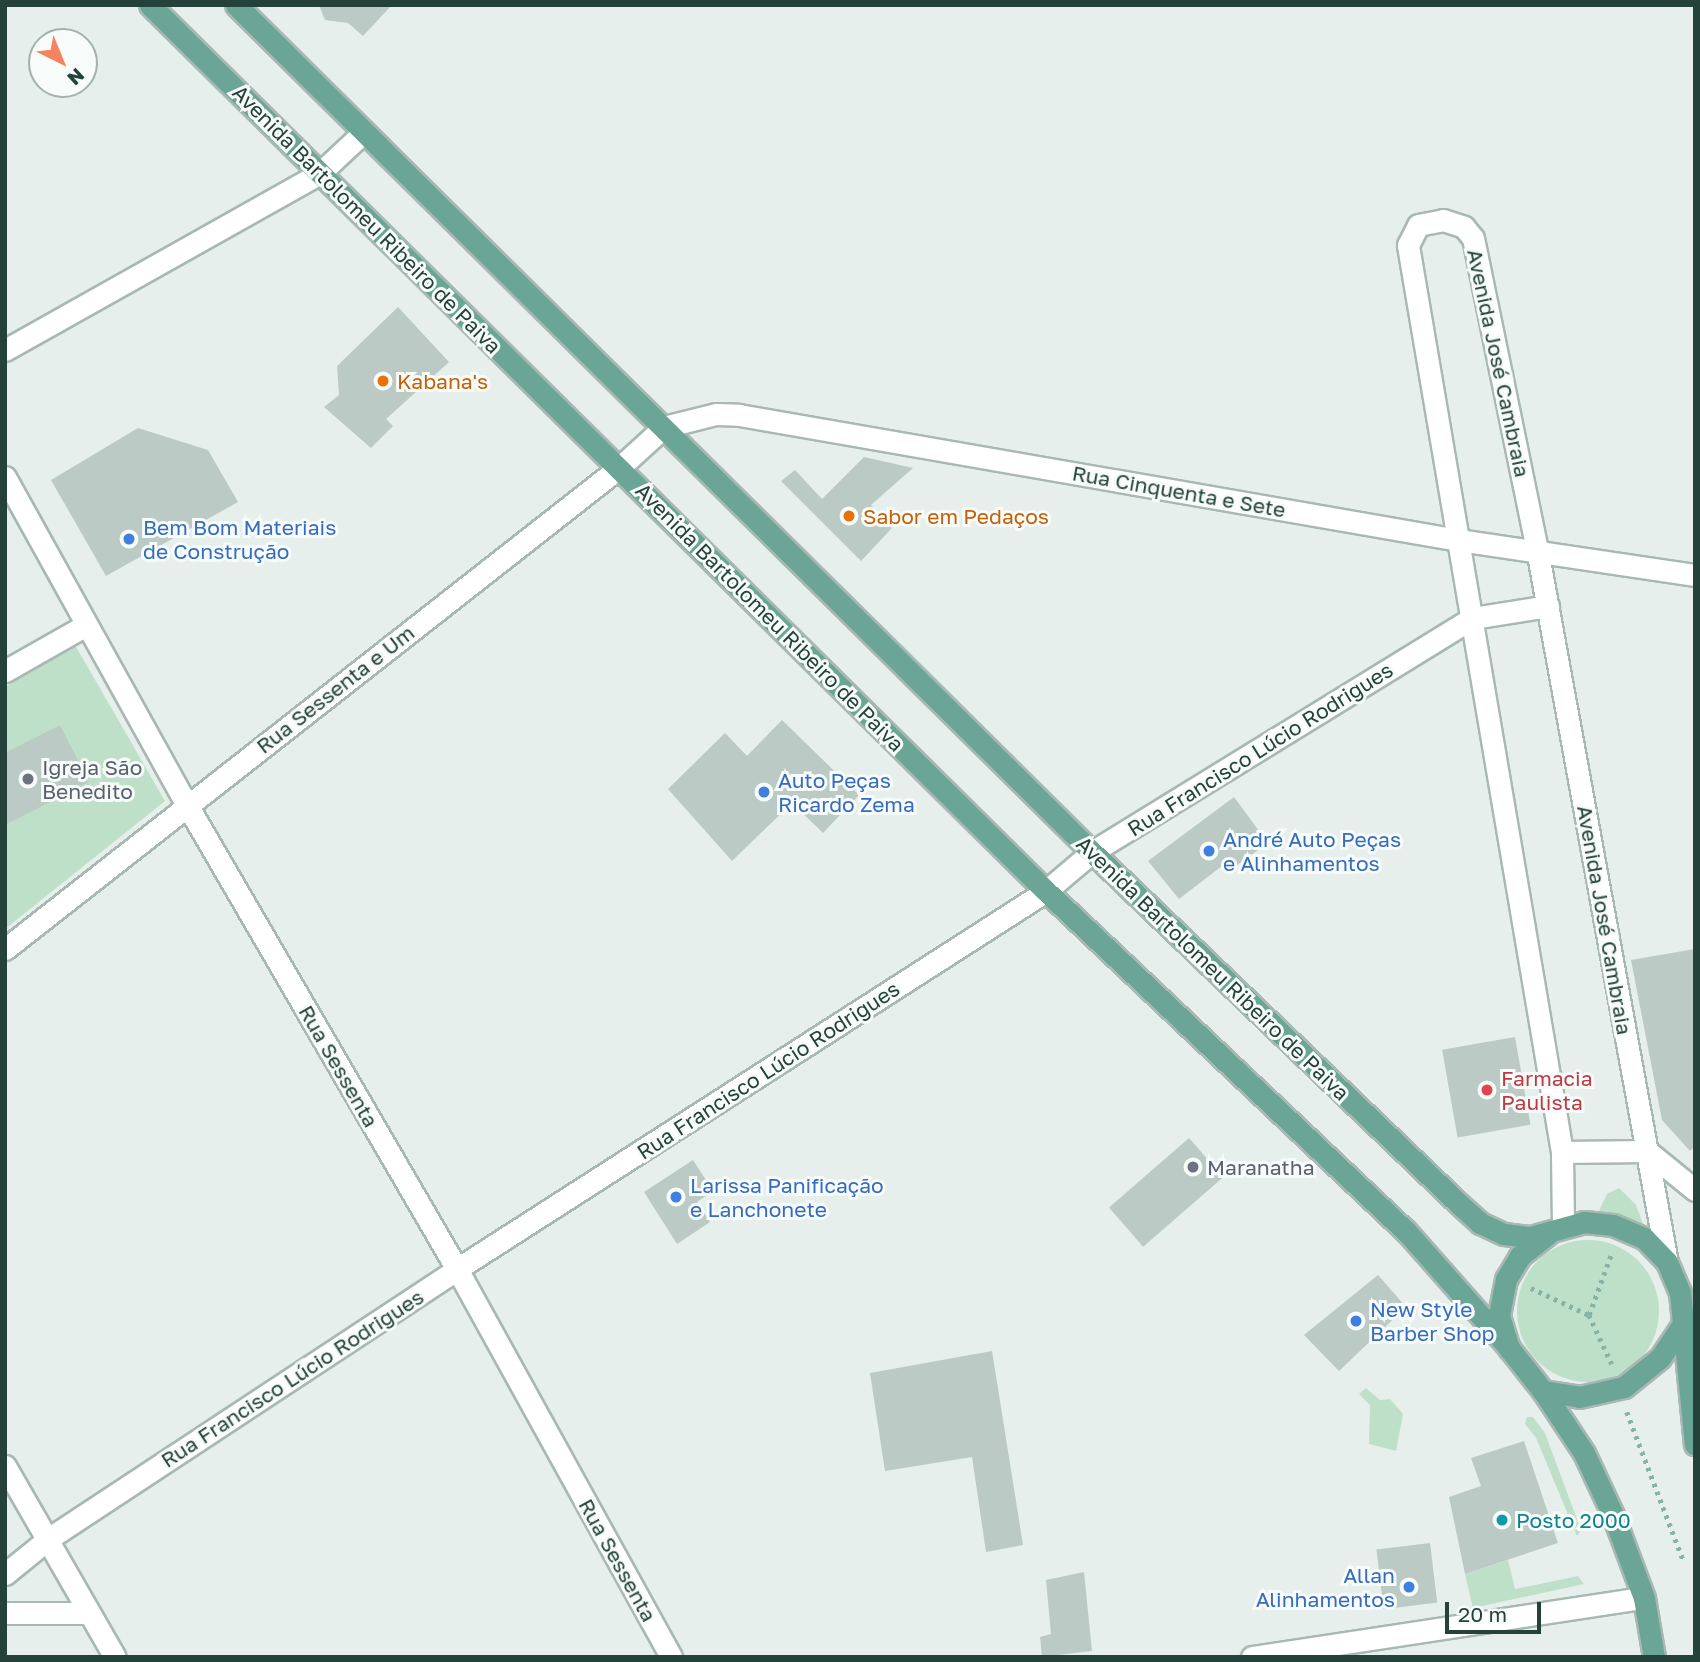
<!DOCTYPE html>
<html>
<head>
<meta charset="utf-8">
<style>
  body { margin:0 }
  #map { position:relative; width:1700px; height:1662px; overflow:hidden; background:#e6efeb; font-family:"Golos Text",sans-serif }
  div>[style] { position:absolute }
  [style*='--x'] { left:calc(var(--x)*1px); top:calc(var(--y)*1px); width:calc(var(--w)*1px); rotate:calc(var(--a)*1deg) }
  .green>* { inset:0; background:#bfe0c8 }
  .round { border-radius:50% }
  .building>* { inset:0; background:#bbcac4; transform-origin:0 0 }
  .path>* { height:4.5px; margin-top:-2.25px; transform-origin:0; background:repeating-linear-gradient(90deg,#86b3a5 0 3.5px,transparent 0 8.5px) }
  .roads { filter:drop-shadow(2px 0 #a8b8b2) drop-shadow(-2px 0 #a8b8b2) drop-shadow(0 2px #a8b8b2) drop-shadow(0 -2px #a8b8b2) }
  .minor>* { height:21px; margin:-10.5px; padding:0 10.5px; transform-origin:10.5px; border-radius:10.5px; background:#fff }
  .major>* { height:21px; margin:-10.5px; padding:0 10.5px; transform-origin:10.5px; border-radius:10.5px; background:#6aa596 }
  .dots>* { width:19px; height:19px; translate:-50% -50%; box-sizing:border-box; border:4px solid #f7fbf9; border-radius:50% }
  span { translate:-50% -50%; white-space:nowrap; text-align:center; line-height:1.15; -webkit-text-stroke:6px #f7fbf9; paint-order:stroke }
  .street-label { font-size:21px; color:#24423a }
  .food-label { font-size:21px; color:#c56008 }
  .left { translate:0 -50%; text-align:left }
  .shop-label { font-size:21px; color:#366cbe }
  .right { translate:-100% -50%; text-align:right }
  .worship-label { font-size:21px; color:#5b616d }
  .health-label { font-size:21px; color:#be3a42 }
  .culture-label { font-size:21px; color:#0d838f }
  .frame { position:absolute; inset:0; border:7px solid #24423a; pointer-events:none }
  .north { position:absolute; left:28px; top:28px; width:70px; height:70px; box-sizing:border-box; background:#f7fbf9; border:2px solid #a3b1ad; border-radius:50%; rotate:137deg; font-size:19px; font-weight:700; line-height:28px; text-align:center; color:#24423a }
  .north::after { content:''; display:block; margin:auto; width:24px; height:32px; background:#f4845f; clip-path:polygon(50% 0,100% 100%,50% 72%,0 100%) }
  .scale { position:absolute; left:1445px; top:1602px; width:96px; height:32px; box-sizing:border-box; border:4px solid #24423a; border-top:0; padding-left:9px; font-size:21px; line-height:24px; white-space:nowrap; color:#24423a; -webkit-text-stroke:5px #f7fbf9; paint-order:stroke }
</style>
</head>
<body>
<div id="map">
  <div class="green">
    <div style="clip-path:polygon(75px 645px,165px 801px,5px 929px,5px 687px)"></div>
    <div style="clip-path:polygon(1619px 1188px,1636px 1205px,1645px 1229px,1597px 1215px,1607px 1194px)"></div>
    <div class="round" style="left:1517px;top:1240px;width:142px;height:142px"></div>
    <div style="clip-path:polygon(1366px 1388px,1380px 1400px,1390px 1399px,1403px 1414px,1396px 1451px,1369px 1444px,1370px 1405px,1359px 1394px)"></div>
    <div style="clip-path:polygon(1527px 1417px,1533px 1417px,1545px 1433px,1581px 1530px,1577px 1536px,1536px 1438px,1525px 1424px)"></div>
    <div style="clip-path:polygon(1508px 1560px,1515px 1589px,1578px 1576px,1584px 1584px,1473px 1608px,1465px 1574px)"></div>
  </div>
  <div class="building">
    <div style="clip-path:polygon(319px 5px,392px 5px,363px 36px,348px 23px,325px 20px)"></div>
    <div style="clip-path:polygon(398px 307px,449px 362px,386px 419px,393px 426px,371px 448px,324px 407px,339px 395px,337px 366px)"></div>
    <div style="clip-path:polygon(138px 428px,208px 450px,238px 502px,106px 576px,51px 480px)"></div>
    <div style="clip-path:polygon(864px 457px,913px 468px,871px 505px,892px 528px,861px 561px,781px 481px,795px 470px,822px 499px)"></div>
    <div style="clip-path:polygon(782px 720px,859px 795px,823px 833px,792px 803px,732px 861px,668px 789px,725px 733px,747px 756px)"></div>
    <div style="clip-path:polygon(60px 725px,89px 782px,5px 825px,5px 753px)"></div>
    <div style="clip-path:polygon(1234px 797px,1268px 843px,1237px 865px,1231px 859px,1179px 899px,1148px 861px)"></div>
    <div style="clip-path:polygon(1695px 949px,1695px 1146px,1690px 1151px,1662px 1120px,1631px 960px)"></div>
    <div style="left:1515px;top:1037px;width:89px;height:74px;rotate:80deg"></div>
    <div style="left:1189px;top:1138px;width:52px;height:106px;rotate:49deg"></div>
    <div style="clip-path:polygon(693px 1160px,713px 1191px,697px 1202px,710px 1222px,677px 1244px,644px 1192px)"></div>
    <div style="clip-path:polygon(1378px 1275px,1406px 1307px,1339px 1371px,1304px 1335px)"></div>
    <div style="clip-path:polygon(992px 1351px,1023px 1545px,986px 1552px,972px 1457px,885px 1471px,870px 1373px)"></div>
    <div style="clip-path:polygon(1524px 1441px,1558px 1543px,1465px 1574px,1449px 1497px,1481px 1486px,1471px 1458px)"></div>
    <div style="left:1430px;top:1543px;width:60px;height:54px;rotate:83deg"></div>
    <div style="clip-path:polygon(1084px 1572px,1092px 1651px,1042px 1657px,1040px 1637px,1051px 1634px,1046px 1580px)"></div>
  </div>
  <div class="path">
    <div style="--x:1531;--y:1288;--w:64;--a:25"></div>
    <div style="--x:1589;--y:1315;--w:54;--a:64.9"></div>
    <div style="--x:1589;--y:1315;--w:67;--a:-69.9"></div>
    <div style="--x:1627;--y:1412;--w:160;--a:69.2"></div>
  </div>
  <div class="roads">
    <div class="minor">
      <div style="--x:5;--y:350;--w:361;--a:-29.3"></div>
      <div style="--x:320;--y:173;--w:60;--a:-43"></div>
      <div style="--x:5;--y:477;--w:375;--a:61"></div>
      <div style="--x:187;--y:805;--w:537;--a:59.81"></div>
      <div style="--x:457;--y:1269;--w:443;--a:61.1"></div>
      <div style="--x:5;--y:671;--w:93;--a:-29.6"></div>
      <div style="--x:5;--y:949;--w:781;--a:-38.09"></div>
      <div style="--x:620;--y:467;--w:59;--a:-42.3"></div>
      <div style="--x:664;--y:427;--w:54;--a:-14"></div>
      <div style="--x:716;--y:414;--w:23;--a:2"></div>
      <div style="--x:739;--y:415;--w:730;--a:9.86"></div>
      <div style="--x:1458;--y:540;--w:240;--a:8.4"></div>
      <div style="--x:1562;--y:1152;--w:85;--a:-0.7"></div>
      <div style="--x:1647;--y:1151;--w:62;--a:39.1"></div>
      <div style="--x:1563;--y:1226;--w:74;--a:-90.8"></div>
      <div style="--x:1562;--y:1152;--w:920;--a:-99.64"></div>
      <div style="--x:1408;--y:245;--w:22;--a:-63"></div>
      <div style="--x:1418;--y:225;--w:25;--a:-11"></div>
      <div style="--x:1443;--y:220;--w:22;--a:18"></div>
      <div style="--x:1464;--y:227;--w:14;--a:51"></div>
      <div style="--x:1473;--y:238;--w:318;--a:78.4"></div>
      <div style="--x:1537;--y:549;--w:725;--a:79.67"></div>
      <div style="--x:5;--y:1466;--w:220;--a:60.1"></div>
      <div style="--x:5;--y:1574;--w:55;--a:-39.1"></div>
      <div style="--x:48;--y:1539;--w:490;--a:-33.4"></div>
      <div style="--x:457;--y:1269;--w:700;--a:-32.69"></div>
      <div style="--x:1046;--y:891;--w:60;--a:-40.3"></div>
      <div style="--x:1092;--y:852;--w:447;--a:-31.6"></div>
      <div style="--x:1473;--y:618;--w:76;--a:-9.1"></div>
      <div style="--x:5;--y:1613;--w:84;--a:0"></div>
      <div style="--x:1252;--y:1657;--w:396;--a:-8.6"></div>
    </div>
    <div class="major">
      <div style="--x:150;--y:5;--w:1260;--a:44.68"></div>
      <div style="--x:1046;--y:891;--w:495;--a:43.4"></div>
      <div style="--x:1406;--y:1231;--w:156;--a:48.6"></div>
      <div style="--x:236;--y:5;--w:1204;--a:44.7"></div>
      <div style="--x:1092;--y:852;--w:507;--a:43.8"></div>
      <div style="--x:1458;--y:1203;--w:30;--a:42"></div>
      <div style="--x:1480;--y:1223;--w:26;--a:25"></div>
      <div style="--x:1504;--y:1234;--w:26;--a:7"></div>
      <div style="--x:1530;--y:1237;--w:56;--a:-15.5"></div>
      <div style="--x:1584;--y:1222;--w:29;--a:6"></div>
      <div style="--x:1613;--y:1225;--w:34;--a:23"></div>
      <div style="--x:1644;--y:1238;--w:33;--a:46"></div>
      <div style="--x:1667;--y:1262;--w:33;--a:67"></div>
      <div style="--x:1680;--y:1292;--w:153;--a:84.4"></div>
      <div style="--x:1548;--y:1234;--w:36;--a:142"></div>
      <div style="--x:1520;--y:1256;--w:27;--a:121"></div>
      <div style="--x:1506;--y:1279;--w:38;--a:101"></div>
      <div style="--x:1499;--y:1316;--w:34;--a:73"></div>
      <div style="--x:1509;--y:1348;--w:55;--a:51.7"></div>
      <div style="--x:1543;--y:1391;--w:36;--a:9"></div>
      <div style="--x:1579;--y:1397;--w:46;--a:-12.5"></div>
      <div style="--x:1624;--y:1387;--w:46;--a:-38.9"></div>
      <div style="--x:1660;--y:1358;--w:37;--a:-56"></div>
      <div style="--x:1543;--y:1391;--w:74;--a:56.5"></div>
      <div style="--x:1584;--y:1453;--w:68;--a:64.9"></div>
      <div style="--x:1613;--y:1515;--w:89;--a:69.5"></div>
      <div style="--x:1644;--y:1598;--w:60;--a:80.4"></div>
    </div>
  </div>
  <div class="dots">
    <div style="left:383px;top:381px;background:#e8710a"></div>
    <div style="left:849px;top:516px;background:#e8710a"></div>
    <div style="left:129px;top:539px;background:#3f7fe0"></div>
    <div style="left:28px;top:779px;background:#6b7280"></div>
    <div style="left:764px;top:792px;background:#3f7fe0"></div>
    <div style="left:1209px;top:851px;background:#3f7fe0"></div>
    <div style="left:1487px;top:1090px;background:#e0444e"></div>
    <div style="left:1193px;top:1167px;background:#6b7280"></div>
    <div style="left:676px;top:1197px;background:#3f7fe0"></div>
    <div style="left:1356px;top:1321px;background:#3f7fe0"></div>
    <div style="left:1502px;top:1520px;background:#0f9aa8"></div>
    <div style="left:1409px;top:1587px;background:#3f7fe0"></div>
  </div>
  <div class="street-label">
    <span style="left:367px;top:219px;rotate:45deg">Avenida Bartolomeu Ribeiro de Paiva</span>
    <span style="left:1499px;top:363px;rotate:78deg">Avenida José Cambraia</span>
    <span style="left:1179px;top:491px;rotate:10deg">Rua Cinquenta e Sete</span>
    <span style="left:770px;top:617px;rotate:45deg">Avenida Bartolomeu Ribeiro de Paiva</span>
    <span style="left:335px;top:689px;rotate:-38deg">Rua Sessenta e Um</span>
    <span style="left:1260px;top:749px;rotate:-32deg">Rua Francisco Lúcio Rodrigues</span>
    <span style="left:1605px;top:920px;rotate:80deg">Avenida José Cambraia</span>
    <span style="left:1213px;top:968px;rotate:44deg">Avenida Bartolomeu Ribeiro de Paiva</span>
    <span style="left:339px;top:1066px;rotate:60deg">Rua Sessenta</span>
    <span style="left:768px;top:1070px;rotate:-33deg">Rua Francisco Lúcio Rodrigues</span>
    <span style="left:292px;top:1378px;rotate:-33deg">Rua Francisco Lúcio Rodrigues</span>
    <span style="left:618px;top:1560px;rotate:61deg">Rua Sessenta</span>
  </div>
  <div class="food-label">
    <span class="left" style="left:397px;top:381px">Kabana's</span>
    <span class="left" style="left:863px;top:516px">Sabor em Pedaços</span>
  </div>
  <div class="shop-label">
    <span class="left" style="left:143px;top:539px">Bem Bom Materiais<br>de Construção</span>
    <span class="left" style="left:778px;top:792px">Auto Peças<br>Ricardo Zema</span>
    <span class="left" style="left:1223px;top:851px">André Auto Peças<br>e Alinhamentos</span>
    <span class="left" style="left:690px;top:1197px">Larissa Panificação<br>e Lanchonete</span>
    <span class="left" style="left:1370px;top:1321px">New Style<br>Barber Shop</span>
    <span class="right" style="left:1395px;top:1587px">Allan<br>Alinhamentos</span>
  </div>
  <div class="worship-label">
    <span class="left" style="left:42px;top:779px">Igreja São<br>Benedito</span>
    <span class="left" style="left:1207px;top:1167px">Maranatha</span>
  </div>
  <div class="health-label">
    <span class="left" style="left:1501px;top:1090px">Farmacia<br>Paulista</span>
  </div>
  <div class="culture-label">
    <span class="left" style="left:1516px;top:1520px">Posto 2000</span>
  </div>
  <div class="frame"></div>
  <div class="north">N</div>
  <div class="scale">20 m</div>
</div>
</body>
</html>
